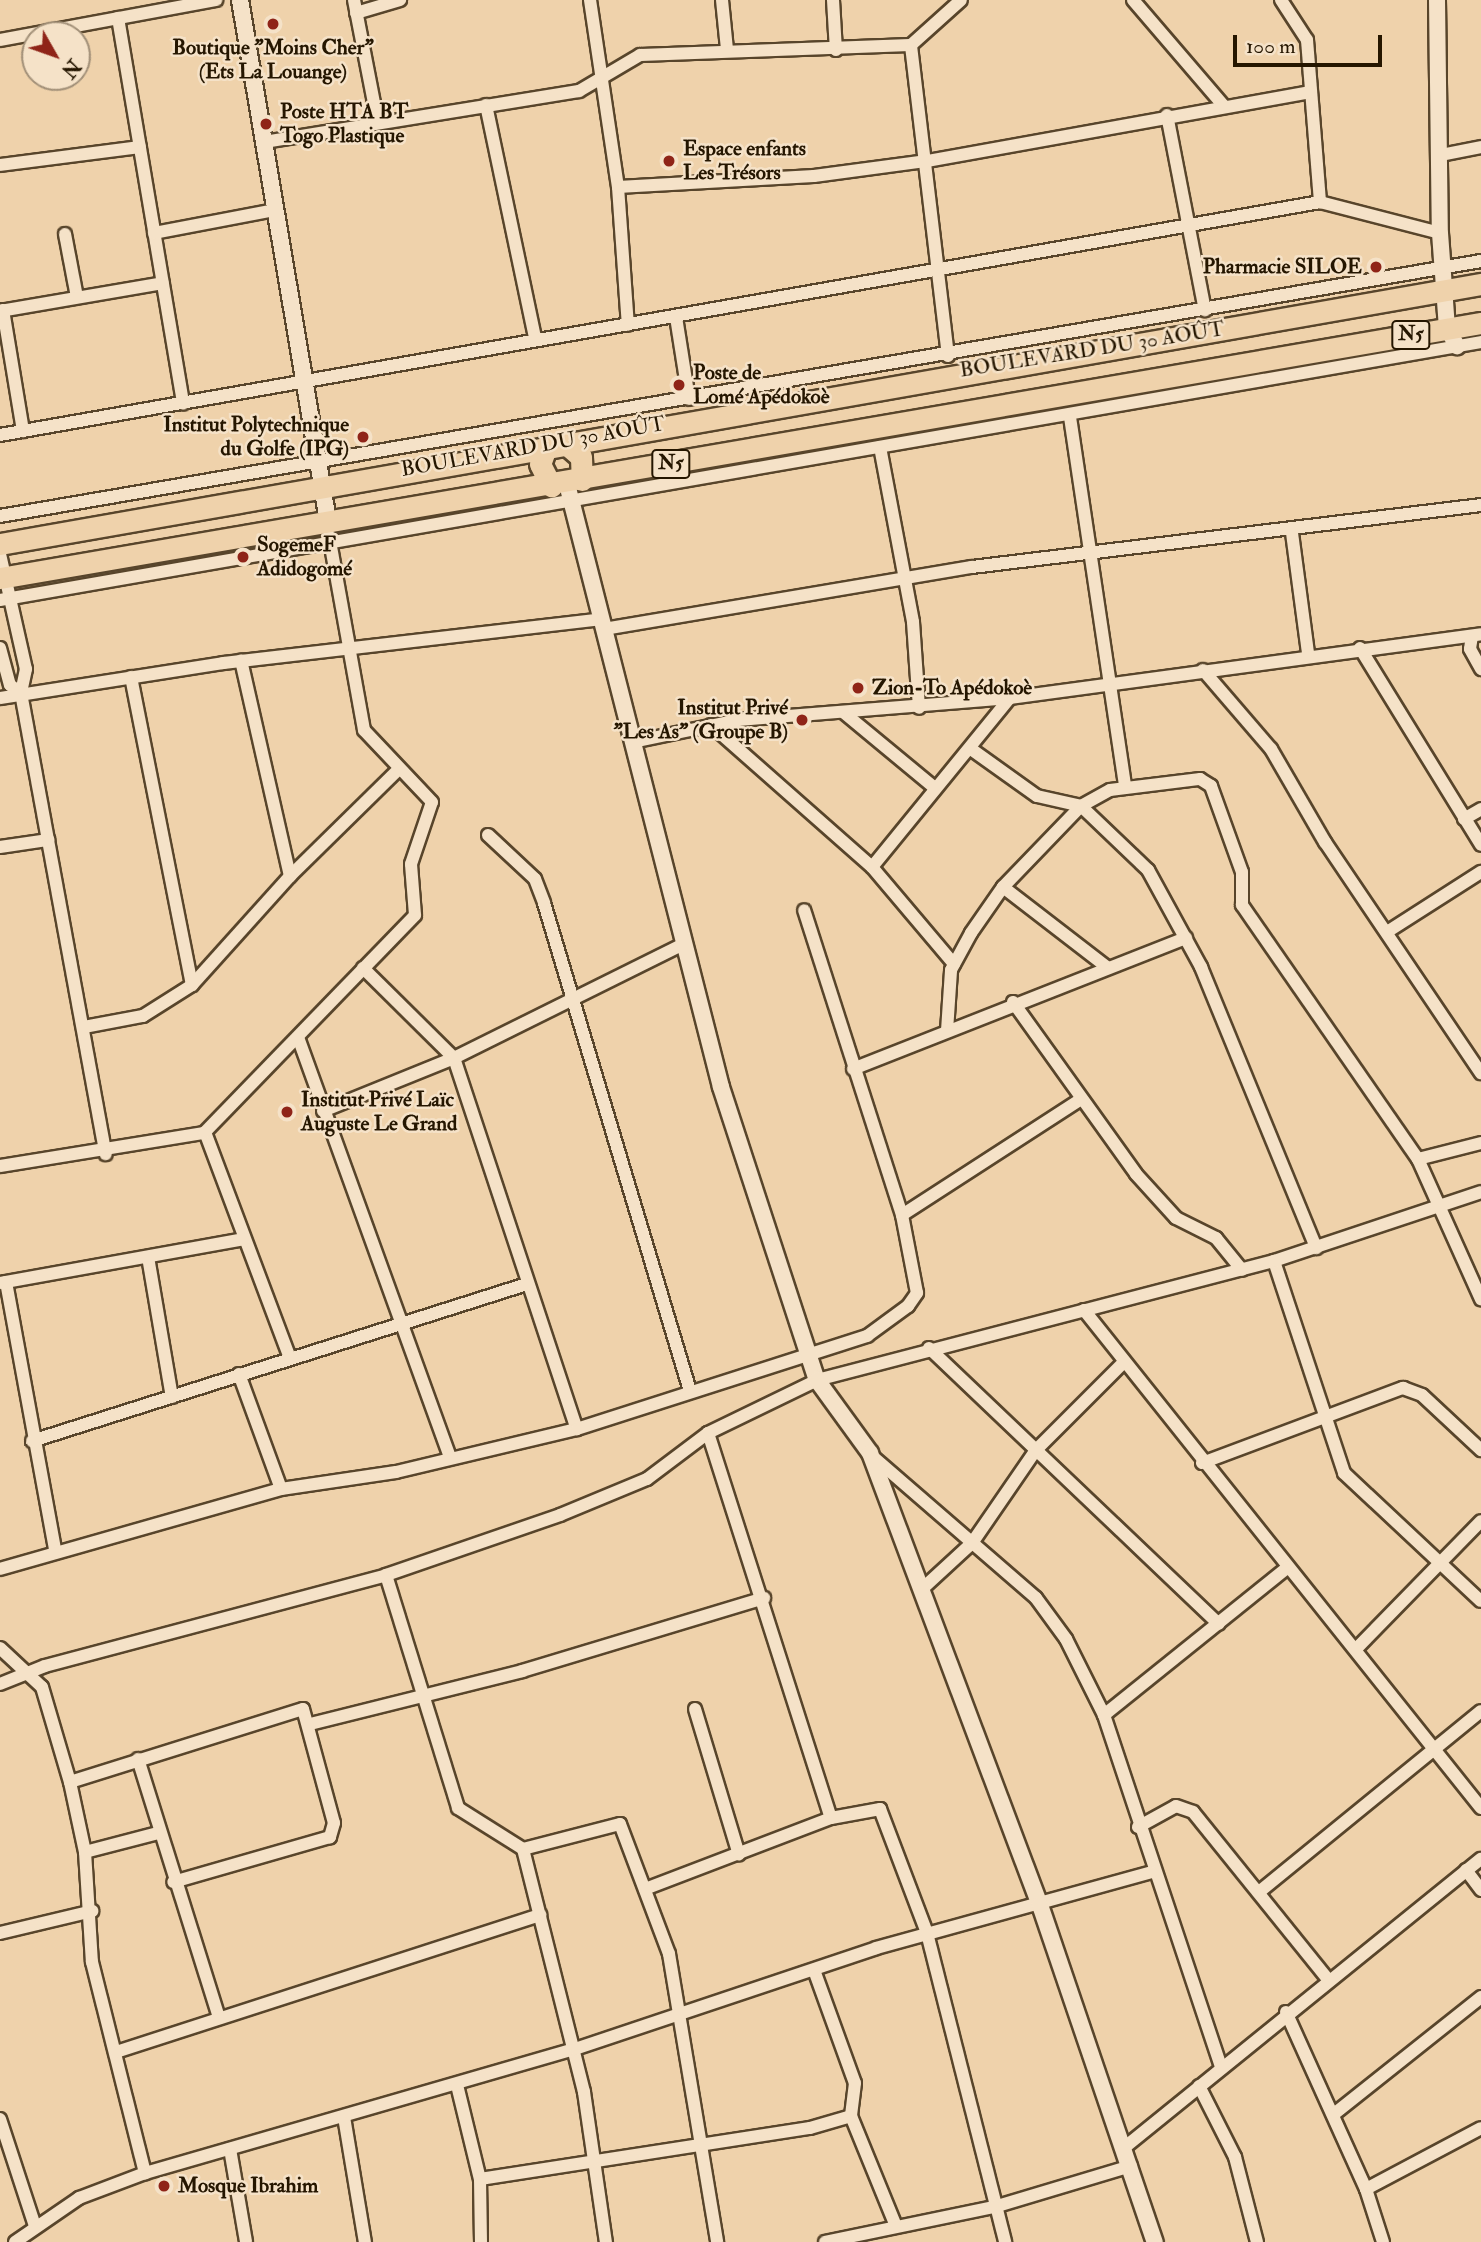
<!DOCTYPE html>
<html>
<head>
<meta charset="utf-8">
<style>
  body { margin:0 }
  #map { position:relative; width:1481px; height:2242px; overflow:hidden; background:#efd2ab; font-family:"IM FELL Double Pica",serif }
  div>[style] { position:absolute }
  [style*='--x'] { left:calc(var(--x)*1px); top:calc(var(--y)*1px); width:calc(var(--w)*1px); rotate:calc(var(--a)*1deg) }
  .roads { filter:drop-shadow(2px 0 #58452b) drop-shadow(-2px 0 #58452b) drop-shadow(0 2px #58452b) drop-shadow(0 -2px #58452b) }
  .street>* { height:12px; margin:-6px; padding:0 6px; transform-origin:6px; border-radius:6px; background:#f5e2c8 }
  .secondary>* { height:16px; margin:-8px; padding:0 8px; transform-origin:8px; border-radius:8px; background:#f5e2c8 }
  .highway>* { height:21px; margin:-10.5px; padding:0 10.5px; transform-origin:10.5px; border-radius:10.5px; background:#efd2ab }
  .dots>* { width:19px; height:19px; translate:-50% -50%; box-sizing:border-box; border:4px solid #f5e2c8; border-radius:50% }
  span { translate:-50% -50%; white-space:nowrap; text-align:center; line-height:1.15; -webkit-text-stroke:5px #f5e2c8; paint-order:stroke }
  .shield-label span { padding:2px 5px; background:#f5e2c8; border:2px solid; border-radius:5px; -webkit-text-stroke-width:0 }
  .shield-label { font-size:19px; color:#251600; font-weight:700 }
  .poi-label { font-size:21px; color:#251600; font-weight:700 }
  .left { translate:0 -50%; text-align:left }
  .right { translate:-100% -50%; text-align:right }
  .street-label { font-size:21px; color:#251600 }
  .north { position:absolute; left:21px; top:21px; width:70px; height:70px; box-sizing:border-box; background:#f5e2c8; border:2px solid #a29078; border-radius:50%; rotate:130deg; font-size:19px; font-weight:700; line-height:28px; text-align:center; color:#251600 }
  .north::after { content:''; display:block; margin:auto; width:24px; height:32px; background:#8f2418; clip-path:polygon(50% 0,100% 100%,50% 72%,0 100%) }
  .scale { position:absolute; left:1233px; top:35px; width:149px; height:32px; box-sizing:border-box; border:4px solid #251600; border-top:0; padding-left:9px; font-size:21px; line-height:24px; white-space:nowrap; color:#251600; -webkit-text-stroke:5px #f5e2c8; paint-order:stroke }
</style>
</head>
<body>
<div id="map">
  <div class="roads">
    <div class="street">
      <div style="--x:354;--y:0;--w:125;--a:79"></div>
      <div style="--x:590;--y:0;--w:189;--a:81.5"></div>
      <div style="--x:618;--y:187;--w:138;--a:85.9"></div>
      <div style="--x:722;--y:0;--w:49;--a:84.2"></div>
      <div style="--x:833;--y:0;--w:50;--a:86.6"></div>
      <div style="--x:1133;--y:0;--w:138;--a:49.4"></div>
      <div style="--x:1281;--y:0;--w:48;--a:57"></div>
      <div style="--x:1307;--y:40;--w:163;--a:85.4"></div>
      <div style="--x:356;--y:13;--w:46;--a:-16.5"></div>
      <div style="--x:118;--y:18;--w:391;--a:80.4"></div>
      <div style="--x:0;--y:40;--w:220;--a:-10.5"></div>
      <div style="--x:486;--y:105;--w:238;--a:78.1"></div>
      <div style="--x:1167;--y:115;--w:199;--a:79"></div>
      <div style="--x:264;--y:142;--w:319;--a:-9.2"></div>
      <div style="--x:579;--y:91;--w:71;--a:-30.5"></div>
      <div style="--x:640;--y:55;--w:271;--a:-2.1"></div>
      <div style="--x:1441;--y:155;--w:41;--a:-11.3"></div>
      <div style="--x:0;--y:165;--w:141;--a:-7.3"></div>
      <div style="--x:618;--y:187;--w:196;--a:-3.2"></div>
      <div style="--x:814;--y:176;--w:114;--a:-7.6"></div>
      <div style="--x:927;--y:161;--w:388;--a:-10.2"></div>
      <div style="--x:154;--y:233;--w:123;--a:-10.8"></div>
      <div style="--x:65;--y:234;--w:64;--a:79.2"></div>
      <div style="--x:3;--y:310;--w:123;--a:80.6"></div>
      <div style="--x:0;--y:311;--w:165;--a:-9.7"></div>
      <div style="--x:676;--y:317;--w:83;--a:81"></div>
      <div style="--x:948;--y:356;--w:313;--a:-96.8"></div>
      <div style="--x:911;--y:45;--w:67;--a:-42"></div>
      <div style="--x:1070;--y:417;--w:374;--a:81.5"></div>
      <div style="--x:0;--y:435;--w:1340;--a:-10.01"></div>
      <div style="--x:1320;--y:202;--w:124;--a:14.5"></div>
      <div style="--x:880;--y:447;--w:178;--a:79.3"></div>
      <div style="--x:913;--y:622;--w:86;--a:86"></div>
      <div style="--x:0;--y:516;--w:1503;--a:-9.77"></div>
      <div style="--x:1292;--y:533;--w:121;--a:82.4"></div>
      <div style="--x:0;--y:554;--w:118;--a:77.3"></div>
      <div style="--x:26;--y:669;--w:25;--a:102"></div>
      <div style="--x:21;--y:693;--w:469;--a:79.6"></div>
      <div style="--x:0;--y:600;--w:1503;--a:-9.88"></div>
      <div style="--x:604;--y:629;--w:373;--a:-9.6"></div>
      <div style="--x:972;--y:567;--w:513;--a:-6.94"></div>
      <div style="--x:1472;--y:636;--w:13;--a:99"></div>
      <div style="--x:1470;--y:649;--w:23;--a:61"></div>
      <div style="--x:0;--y:648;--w:38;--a:75"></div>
      <div style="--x:10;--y:685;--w:14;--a:36"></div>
      <div style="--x:1360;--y:648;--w:231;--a:58.4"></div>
      <div style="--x:1203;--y:670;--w:104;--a:49.3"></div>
      <div style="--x:1271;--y:749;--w:108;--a:59.9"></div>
      <div style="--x:1325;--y:842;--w:279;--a:56"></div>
      <div style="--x:131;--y:677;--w:314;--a:78.8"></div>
      <div style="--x:0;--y:698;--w:226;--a:-8.9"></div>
      <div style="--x:223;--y:663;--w:382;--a:-6.6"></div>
      <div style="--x:843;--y:712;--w:119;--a:39.6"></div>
      <div style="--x:711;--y:725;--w:215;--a:41.4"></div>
      <div style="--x:872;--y:867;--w:127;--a:49.8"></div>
      <div style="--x:633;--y:742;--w:107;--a:-11.8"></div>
      <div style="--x:738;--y:720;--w:273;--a:-4.6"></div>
      <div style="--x:1010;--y:698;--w:475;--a:-7.7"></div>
      <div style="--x:971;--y:749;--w:81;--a:35.5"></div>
      <div style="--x:1037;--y:796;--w:45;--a:12.8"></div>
      <div style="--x:1081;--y:806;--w:93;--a:43.7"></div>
      <div style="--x:1148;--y:870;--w:111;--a:61.3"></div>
      <div style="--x:1201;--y:967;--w:304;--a:67.7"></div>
      <div style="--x:1464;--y:819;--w:20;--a:-30"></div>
      <div style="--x:488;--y:835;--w:64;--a:43.1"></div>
      <div style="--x:535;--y:879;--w:26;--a:69"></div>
      <div style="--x:544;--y:903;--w:509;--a:73.34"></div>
      <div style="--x:0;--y:847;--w:49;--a:-8.3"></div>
      <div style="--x:872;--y:867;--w:218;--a:-50.8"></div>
      <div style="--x:290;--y:876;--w:151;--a:-44.5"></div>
      <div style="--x:1003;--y:887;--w:131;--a:37.6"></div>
      <div style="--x:1387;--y:932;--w:112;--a:-32.6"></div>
      <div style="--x:363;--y:968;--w:128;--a:44.7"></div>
      <div style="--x:454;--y:1058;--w:391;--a:71.7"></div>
      <div style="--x:1013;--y:1002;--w:211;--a:54.4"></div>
      <div style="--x:1136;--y:1174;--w:59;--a:47.7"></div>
      <div style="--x:1176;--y:1218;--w:45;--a:26.6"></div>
      <div style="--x:1216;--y:1238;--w:41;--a:50.9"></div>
      <div style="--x:84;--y:1027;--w:60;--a:-10.6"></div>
      <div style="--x:143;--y:1016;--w:58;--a:-32.3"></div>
      <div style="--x:192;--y:985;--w:147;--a:-48"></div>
      <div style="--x:290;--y:876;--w:221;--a:-102.8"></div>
      <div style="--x:947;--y:1031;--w:61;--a:-86.2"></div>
      <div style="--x:951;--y:970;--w:42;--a:-61.6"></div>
      <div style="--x:971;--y:933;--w:56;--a:-55.2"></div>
      <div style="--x:1003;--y:887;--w:112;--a:-46.1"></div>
      <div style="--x:1081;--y:806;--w:33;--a:-29"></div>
      <div style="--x:1110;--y:790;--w:91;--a:-7"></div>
      <div style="--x:1200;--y:779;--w:13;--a:32"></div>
      <div style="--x:1211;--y:786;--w:91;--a:70.2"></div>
      <div style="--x:1242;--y:872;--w:33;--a:90"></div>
      <div style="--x:1242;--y:905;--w:309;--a:55.3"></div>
      <div style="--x:299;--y:1040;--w:444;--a:70.1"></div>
      <div style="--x:853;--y:1069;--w:358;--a:-21.5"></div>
      <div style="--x:323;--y:1111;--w:141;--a:-22"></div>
      <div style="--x:454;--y:1058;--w:254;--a:-26.4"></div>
      <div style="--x:205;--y:1132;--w:241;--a:69.4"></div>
      <div style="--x:1481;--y:1143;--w:65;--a:165.7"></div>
      <div style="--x:1418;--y:1159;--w:154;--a:65.8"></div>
      <div style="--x:0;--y:1166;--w:207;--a:-9.2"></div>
      <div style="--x:204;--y:1133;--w:303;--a:-45.9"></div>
      <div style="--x:415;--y:915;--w:51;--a:-94.5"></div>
      <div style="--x:411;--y:864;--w:65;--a:-71.3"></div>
      <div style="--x:432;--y:802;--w:99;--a:-133.4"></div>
      <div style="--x:364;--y:730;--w:198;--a:-100.2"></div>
      <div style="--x:902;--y:1215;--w:213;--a:-32.9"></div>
      <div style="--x:148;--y:1257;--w:142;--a:80.3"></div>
      <div style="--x:1274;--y:1261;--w:223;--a:71.7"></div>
      <div style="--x:1344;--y:1473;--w:187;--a:43.1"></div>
      <div style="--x:6;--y:1282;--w:270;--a:79.6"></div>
      <div style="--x:0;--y:1283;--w:248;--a:-10.2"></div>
      <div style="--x:1084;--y:1310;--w:637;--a:51.44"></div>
      <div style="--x:929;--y:1348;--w:400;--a:43.6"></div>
      <div style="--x:239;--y:1374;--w:122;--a:69.9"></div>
      <div style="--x:708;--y:1433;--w:404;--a:72.3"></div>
      <div style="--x:32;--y:1441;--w:519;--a:-17.6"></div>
      <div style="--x:871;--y:1455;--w:218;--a:40.9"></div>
      <div style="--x:1036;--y:1598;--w:51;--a:53.8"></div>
      <div style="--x:1066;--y:1639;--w:85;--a:63.4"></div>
      <div style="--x:1104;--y:1715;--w:370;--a:71.6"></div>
      <div style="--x:1202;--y:1463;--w:215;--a:-20.5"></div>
      <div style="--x:1403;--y:1388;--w:20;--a:20"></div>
      <div style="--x:1422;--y:1395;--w:81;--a:43"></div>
      <div style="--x:0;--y:1569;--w:292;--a:-15.9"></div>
      <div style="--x:281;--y:1489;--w:116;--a:-8.4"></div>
      <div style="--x:396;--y:1472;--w:186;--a:-13.4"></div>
      <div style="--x:577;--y:1429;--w:305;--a:-17.8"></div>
      <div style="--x:867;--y:1336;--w:51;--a:-36.2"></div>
      <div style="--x:908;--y:1306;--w:16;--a:-55"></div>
      <div style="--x:917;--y:1293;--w:79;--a:-100.9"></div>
      <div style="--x:902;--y:1215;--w:320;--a:-107.8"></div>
      <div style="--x:386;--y:1575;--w:244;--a:72.8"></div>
      <div style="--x:458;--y:1808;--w:77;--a:32.2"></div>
      <div style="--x:523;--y:1849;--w:251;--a:75.9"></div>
      <div style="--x:584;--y:2092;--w:152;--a:81.7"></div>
      <div style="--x:922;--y:1589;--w:68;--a:-42.6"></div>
      <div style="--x:972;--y:1543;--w:113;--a:-55.5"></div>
      <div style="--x:1036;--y:1450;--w:124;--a:-45"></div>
      <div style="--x:0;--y:1648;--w:57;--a:42.9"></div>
      <div style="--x:42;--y:1687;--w:99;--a:73.6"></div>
      <div style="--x:70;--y:1782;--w:72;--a:77.9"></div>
      <div style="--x:85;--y:1852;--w:110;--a:86.4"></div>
      <div style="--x:92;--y:1962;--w:218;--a:75.9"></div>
      <div style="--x:1357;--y:1648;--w:177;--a:-45.7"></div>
      <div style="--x:0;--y:1684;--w:48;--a:-21.8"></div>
      <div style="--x:45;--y:1666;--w:353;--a:-14.9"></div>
      <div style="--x:386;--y:1575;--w:184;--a:-19"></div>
      <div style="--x:560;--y:1515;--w:94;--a:-22.5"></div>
      <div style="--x:647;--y:1479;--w:76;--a:-37"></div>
      <div style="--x:708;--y:1433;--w:121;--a:-25.9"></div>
      <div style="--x:817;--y:1380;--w:472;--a:-14.6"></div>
      <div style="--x:1274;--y:1261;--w:218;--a:-18.4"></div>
      <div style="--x:695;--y:1709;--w:152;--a:73.2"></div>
      <div style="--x:1104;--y:1715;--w:235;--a:-38.8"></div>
      <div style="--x:310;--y:1724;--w:219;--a:-14"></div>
      <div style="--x:522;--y:1671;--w:253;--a:-16.8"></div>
      <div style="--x:138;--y:1759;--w:268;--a:72.6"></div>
      <div style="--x:70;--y:1782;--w:244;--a:-17.4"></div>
      <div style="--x:303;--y:1709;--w:118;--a:74.8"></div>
      <div style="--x:334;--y:1823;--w:15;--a:106"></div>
      <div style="--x:330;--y:1837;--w:163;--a:164"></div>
      <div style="--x:1138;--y:1827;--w:43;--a:-28.9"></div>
      <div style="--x:1176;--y:1806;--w:18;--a:19"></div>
      <div style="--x:1193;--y:1812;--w:213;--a:51.1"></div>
      <div style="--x:523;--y:1849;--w:100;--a:-14.5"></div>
      <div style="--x:620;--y:1824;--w:139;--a:69.3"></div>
      <div style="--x:669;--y:1954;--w:292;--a:80.5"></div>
      <div style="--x:85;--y:1852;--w:75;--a:-14.6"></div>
      <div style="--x:1466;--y:1870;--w:25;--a:53"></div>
      <div style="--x:645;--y:1889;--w:199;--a:-20.9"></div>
      <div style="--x:831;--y:1818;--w:50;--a:-10.4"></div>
      <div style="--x:880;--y:1809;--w:133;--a:69.2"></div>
      <div style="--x:927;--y:1933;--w:319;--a:75.8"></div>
      <div style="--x:1259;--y:1892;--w:286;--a:-39.2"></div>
      <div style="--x:0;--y:1933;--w:95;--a:-13.4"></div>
      <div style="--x:814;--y:1970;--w:120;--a:70.1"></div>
      <div style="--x:855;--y:2083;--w:33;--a:97"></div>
      <div style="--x:851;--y:2116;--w:117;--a:67.8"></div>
      <div style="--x:1286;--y:2012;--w:194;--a:65.7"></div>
      <div style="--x:116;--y:2052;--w:446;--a:-17.9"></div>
      <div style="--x:457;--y:2085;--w:97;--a:76.3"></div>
      <div style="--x:480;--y:2179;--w:63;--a:89.1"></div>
      <div style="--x:1199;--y:2086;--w:80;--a:63.1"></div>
      <div style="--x:1235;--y:2157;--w:88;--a:75.5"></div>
      <div style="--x:1334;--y:2114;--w:188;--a:-38.5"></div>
      <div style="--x:344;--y:2117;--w:127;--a:80.5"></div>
      <div style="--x:0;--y:2119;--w:113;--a:71.9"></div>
      <div style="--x:1125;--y:2147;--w:458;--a:-39"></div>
      <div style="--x:230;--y:2149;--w:94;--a:80.2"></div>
      <div style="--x:480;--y:2179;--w:334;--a:-8.8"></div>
      <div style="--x:810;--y:2128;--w:43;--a:-16.3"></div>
      <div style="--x:15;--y:2242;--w:78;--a:-34.5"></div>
      <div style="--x:79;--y:2198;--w:71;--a:-20.7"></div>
      <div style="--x:145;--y:2173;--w:448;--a:-16.1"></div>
      <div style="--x:575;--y:2049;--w:317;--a:-18.5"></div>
      <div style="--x:876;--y:1948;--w:285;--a:-15.4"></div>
      <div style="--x:825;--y:2242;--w:173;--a:-11.7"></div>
      <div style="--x:994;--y:2207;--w:143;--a:-16.7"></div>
      <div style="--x:1383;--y:2242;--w:56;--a:-107.8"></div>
      <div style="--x:1366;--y:2189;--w:130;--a:-27.9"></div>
    </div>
    <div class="secondary">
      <div style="--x:240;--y:0;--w:528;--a:80.41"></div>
      <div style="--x:1437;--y:0;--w:233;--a:89.3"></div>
      <div style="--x:1440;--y:233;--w:95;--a:85.8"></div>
      <div style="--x:1447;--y:328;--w:21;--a:61"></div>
      <div style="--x:567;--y:484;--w:622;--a:75.67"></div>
      <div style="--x:721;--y:1087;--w:308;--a:71.9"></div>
      <div style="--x:817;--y:1380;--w:90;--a:54"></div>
      <div style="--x:870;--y:1453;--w:483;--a:69.4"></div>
      <div style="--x:1040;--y:1905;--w:356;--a:71.2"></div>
    </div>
    <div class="highway">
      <div style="--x:565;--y:443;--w:21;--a:41"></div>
      <div style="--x:581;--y:457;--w:23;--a:88"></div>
      <div style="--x:547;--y:445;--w:20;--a:110"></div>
      <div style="--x:540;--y:464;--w:25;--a:63"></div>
      <div style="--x:0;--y:544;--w:1504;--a:-9.96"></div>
      <div style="--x:0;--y:578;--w:1503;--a:-9.77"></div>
    </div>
  </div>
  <div class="dots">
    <div style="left:273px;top:24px;background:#8f2418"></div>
    <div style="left:266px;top:124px;background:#8f2418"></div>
    <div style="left:669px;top:161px;background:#8f2418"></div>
    <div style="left:1376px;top:267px;background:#8f2418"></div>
    <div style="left:679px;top:385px;background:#8f2418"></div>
    <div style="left:363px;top:437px;background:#8f2418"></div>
    <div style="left:243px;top:557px;background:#8f2418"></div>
    <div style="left:858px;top:688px;background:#8f2418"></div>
    <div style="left:802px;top:720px;background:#8f2418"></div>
    <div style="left:287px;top:1112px;background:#8f2418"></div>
    <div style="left:164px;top:2186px;background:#8f2418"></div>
  </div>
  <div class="shield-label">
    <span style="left:1411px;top:335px">N5</span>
    <span style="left:671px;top:464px">N5</span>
  </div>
  <div class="poi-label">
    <span style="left:273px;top:60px">Boutique "Moins Cher"<br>(Ets La Louange)</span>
    <span class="left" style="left:280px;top:124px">Poste HTA BT<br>Togo Plastique</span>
    <span class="left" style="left:683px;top:161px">Espace enfants<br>Les Trésors</span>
    <span class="right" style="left:1362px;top:267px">Pharmacie SILOE</span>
    <span class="left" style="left:693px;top:385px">Poste de<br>Lomé Apédokoè</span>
    <span class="right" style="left:349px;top:437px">Institut Polytechnique<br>du Golfe (IPG)</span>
    <span class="left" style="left:257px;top:557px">SogemeF<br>Adidogomé</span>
    <span class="left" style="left:872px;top:688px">Zion-To Apédokoè</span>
    <span class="right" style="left:788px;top:720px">Institut Privé<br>"Les As" (Groupe B)</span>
    <span class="left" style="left:301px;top:1112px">Institut Privé Laïc<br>Auguste Le Grand</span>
    <span class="left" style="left:178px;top:2186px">Mosque Ibrahim</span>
  </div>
  <div class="street-label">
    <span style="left:1092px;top:350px;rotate:-9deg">BOULEVARD DU 30 AOÛT</span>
    <span style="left:533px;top:447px;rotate:-10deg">BOULEVARD DU 30 AOÛT</span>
  </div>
  <div class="north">N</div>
  <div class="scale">100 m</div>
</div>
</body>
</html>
